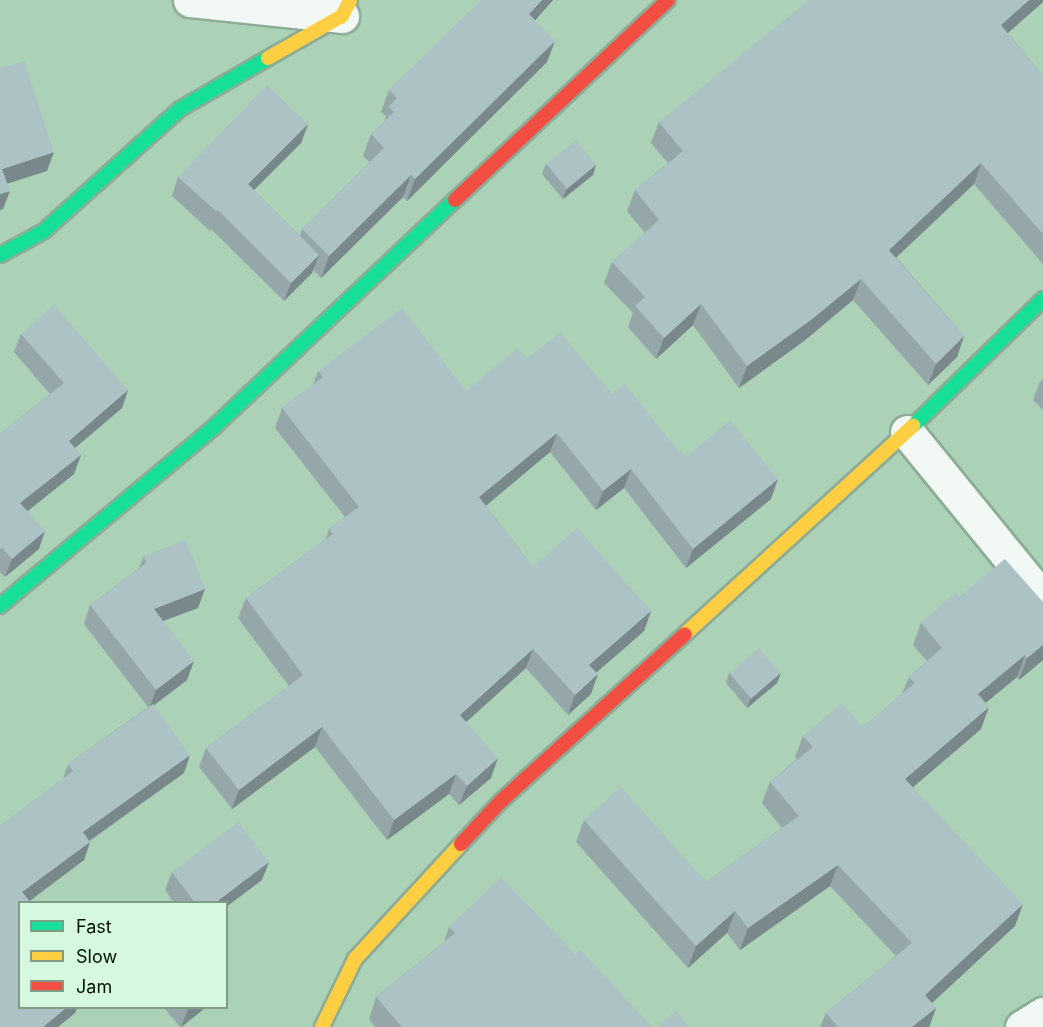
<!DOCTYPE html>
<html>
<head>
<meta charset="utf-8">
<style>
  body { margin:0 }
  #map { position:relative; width:1043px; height:1027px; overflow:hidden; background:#abd1b6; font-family:Inter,sans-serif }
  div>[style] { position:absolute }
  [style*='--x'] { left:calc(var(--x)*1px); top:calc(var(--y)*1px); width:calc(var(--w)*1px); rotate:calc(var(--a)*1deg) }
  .roads { filter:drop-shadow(2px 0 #8dac97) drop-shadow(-2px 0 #8dac97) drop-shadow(0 2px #8dac97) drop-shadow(0 -2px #8dac97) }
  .street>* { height:33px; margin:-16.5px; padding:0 16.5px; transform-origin:16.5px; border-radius:16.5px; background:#f2f8f4 }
  .fast>* { height:14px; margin:-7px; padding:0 7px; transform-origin:7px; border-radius:7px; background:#16e098 }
  .slow>* { height:14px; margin:-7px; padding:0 7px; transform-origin:7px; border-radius:7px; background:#ffcf43 }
  .jam>* { height:14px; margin:-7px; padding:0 7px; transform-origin:7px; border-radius:7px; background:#f24e42 }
  .wall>* { inset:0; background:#95a7a9 }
  .shaded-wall>* { inset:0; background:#79888a }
  .building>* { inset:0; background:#adc2c5; transform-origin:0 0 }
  span { translate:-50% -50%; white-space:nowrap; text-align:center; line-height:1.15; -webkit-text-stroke:4.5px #d6f8df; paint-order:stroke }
  .legend { position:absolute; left:18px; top:901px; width:210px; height:108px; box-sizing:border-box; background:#d6f8df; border:2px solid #809c87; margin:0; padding:8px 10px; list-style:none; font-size:18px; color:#001204 }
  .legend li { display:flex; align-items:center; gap:12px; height:30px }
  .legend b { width:30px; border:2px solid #809c87 }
</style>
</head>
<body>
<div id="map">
  <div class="roads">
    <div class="street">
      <div style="--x:190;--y:0;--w:153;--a:6"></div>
      <div style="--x:907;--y:432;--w:215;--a:50.8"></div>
      <div style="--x:1022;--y:1027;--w:25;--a:-32"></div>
    </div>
    <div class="fast">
      <div style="--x:0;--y:255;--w:50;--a:-28.6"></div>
      <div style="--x:44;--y:231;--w:183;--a:-41.9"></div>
      <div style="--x:180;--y:109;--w:102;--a:-30.1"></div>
      <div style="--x:913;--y:426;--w:182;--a:-44.3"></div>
      <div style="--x:0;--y:606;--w:279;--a:-39.9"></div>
      <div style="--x:214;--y:427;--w:331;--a:-43.3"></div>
    </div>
    <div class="slow">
      <div style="--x:268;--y:58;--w:85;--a:-29.6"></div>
      <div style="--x:342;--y:16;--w:18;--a:-63"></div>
      <div style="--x:685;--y:634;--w:309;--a:-42.4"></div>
      <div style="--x:322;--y:1027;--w:76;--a:-64.1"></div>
      <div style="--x:355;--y:959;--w:156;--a:-47.3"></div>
    </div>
    <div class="jam">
      <div style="--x:455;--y:200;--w:292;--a:-43.2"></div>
      <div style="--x:461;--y:844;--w:59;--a:-47.1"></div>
      <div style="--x:501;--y:801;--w:248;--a:-42.2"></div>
    </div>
  </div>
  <div class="wall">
    <div style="clip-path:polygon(553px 0,535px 20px,547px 62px,407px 201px,403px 197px,321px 278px,313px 270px,312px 273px,284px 301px,211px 229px,210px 231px,172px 196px,178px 177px,308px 124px,301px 143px,254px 190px,300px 236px,302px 229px,370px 162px,363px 156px,371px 134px,384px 122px,386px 116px,381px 112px,389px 90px)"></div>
    <div style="clip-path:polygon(1043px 2px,1008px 33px,1043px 76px,1043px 264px,974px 184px,896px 257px,964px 336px,957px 357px,928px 385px,853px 300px,804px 341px,739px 388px,693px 325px,656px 359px,628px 327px,633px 313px,604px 283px,612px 262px,645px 233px,627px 211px,635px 190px,668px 163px,651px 143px,659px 122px)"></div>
    <div style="clip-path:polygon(546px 164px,596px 165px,593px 175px,563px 199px,542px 174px)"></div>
    <div style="clip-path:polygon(21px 334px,128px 390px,122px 408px,75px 448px,81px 455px,74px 474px,27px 511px,39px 549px,5px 577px,0 572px,0 434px,50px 394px,14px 352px)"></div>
    <div style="clip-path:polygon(527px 359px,612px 394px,679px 452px,686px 457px,771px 499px,686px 568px,624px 488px,596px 510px,550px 452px,486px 506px,533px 567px,651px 611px,644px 631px,596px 673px,591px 694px,568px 715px,526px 668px,466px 722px,491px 778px,459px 805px,449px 794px,387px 840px,315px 747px,232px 809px,199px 767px,206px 748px,289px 686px,238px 618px,246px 598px,326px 539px,329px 529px,345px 517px,275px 428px,282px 408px,313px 385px,318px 371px,466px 391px)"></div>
    <div style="clip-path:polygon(1043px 379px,1043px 410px,1033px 400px,1040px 382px)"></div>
    <div style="clip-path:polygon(144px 556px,205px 589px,198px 608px,163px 621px,187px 680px,154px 705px,184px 773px,90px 841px,84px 860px,29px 901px,20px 1008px,77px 1008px,75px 1013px,58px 1027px,0 1027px,0 826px,63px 779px,68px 764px,148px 707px,84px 624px,90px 605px,139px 568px)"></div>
    <div style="clip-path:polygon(959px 597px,1043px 602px,1043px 660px,1019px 680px,1017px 677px,985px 703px,981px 729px,913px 787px,1015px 926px,932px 1003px,936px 1008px,929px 1027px,820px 1027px,826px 1013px,896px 956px,830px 886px,740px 950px,727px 933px,688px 968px,576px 842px,584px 820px,706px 882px,782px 828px,762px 803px,770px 782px,797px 759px,795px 757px,803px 736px,863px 727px,902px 694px,909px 677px,927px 661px,913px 645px,921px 623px)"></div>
    <div style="clip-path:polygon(729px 673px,781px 673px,777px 683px,747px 708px,726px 683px)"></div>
    <div style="clip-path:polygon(172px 872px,262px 880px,226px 907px,226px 903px,174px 903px,165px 890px)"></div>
    <div style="clip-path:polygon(449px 927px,575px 954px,652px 1027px,375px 1027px,369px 1019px,376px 997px,444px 942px)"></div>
    <div style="clip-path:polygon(164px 1008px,205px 1008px,182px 1027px,180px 1027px)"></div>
  </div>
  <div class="shaded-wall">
    <div style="clip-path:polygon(542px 0,553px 0,521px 36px,529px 14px)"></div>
    <div style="clip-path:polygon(1029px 0,1043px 0,1043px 2px,993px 46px,1001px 25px)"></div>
    <div style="clip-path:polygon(555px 41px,547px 62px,407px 201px,415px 179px)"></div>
    <div style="clip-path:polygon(308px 124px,301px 143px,241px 203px,248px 184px)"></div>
    <div style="clip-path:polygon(54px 152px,47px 171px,0 186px,2px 169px)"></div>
    <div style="clip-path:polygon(981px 163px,974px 184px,882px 271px,889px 250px)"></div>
    <div style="clip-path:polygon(596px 165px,593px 175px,563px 199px,566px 190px)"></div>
    <div style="clip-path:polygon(411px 175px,403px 197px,321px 278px,329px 256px)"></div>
    <div style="clip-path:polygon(10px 191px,3px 209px,0 210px,0 194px)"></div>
    <div style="clip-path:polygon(319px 255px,312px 273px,284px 301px,291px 283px)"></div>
    <div style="clip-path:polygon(861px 279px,853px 300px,804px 341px,739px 388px,747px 366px)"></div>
    <div style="clip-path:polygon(701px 304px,693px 325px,656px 359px,664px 338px)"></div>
    <div style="clip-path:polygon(964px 336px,957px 357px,928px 385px,936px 364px)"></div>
    <div style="clip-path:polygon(128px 390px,122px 408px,62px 459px,69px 441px)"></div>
    <div style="clip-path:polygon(557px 433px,550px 452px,472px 517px,479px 497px)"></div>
    <div style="clip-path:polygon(81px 455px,74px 474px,14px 522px,20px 503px)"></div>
    <div style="clip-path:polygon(631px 469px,624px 488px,596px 510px,603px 491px)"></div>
    <div style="clip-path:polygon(778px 479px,771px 499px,686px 568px,693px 549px)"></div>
    <div style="clip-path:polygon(45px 531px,39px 549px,5px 577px,12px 559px)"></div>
    <div style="clip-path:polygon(205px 589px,198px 608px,147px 627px,154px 609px)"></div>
    <div style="clip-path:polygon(651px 611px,644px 631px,582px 685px,589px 665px)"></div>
    <div style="clip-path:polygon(1043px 645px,1043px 660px,1019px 680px,1027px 658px)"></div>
    <div style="clip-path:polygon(533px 649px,526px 668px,452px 735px,460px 715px)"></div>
    <div style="clip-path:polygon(1025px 655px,1017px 677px,970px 716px,978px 694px)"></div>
    <div style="clip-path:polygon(194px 661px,187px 680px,149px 709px,156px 690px)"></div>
    <div style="clip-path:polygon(781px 673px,777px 683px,747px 708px,751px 698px)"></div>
    <div style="clip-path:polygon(598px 674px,591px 694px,568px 715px,575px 695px)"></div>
    <div style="clip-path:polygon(989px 707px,981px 729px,897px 801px,905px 779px)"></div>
    <div style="clip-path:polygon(322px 727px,315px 747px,232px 809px,239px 790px)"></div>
    <div style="clip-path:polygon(190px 755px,184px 773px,76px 850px,83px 832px)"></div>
    <div style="clip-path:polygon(498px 758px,491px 778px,459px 805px,467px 786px)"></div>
    <div style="clip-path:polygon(456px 774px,449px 794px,387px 840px,394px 820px)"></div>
    <div style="clip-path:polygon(90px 842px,84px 860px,27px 903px,22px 892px)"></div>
    <div style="clip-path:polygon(269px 862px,262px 880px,226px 907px,226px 903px,215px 903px)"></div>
    <div style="clip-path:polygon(838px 865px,830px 886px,740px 950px,748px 928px)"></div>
    <div style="clip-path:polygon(1023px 904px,1015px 926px,917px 1017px,925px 995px)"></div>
    <div style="clip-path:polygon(735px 911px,727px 933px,688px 968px,696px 946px)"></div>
    <div style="clip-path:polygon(66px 1008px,77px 1008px,75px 1013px,58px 1027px,43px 1027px)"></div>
    <div style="clip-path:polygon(190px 1008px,205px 1008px,181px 1027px,188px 1009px)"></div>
    <div style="clip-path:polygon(936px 1008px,929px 1027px,912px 1027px)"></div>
  </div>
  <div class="building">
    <div style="clip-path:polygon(481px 0,542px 0,529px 14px,555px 41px,415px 179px,411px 175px,329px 256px,302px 229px,384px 148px,371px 134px,394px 112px,389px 107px,397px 98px,389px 90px)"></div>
    <div style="clip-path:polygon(809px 0,1029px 0,1001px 25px,1043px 76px,1043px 234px,981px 163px,889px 250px,964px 336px,936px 364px,861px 279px,811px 320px,747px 366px,701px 304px,664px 338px,635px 306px,645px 297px,612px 262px,659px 220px,635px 190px,683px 151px,659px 122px)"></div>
    <div style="clip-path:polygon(24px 61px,54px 152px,2px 169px,10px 191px,0 194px,0 68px)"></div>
    <div style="clip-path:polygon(267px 85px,308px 124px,248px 184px,319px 255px,291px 283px,218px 210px,217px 212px,178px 177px)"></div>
    <div style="left:576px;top:140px;width:32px;height:38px;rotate:51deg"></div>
    <div style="clip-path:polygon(54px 305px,128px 390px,69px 441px,81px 455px,20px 503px,45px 531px,12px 559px,2px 548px,0 549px,0 434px,64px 383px,21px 334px)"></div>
    <div style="clip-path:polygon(402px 308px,466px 391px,518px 348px,527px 359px,560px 332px,612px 394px,625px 384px,679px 452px,681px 450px,686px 457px,730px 420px,778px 479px,693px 549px,631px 469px,603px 491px,557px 433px,479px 497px,533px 567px,577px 528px,651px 611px,589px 665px,598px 674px,575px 695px,533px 649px,460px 715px,498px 758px,467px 786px,456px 774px,394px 820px,322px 727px,239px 790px,206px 748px,303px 675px,246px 598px,333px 534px,329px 529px,359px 507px,282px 408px,323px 377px,318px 371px)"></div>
    <div style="clip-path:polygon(186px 540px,205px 589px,154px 609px,194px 661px,156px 690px,90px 605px,146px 563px,144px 556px)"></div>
    <div style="clip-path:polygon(1005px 559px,1043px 602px,1043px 645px,1027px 658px,1025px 655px,978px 694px,989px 707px,905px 779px,1023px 904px,925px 995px,936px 1008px,912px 1027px,838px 1027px,826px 1013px,912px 943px,838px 865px,748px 928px,735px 911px,696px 946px,584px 820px,621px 787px,706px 882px,799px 816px,770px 782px,813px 747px,803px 736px,842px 703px,863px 727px,915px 683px,909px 677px,942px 648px,921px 623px,955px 593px,959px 597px)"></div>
    <div style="left:759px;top:648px;width:33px;height:39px;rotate:49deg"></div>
    <div style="clip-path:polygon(153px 704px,190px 755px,83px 832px,90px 842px,22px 892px,31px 903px,20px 903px,20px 1008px,66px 1008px,43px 1027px,0 1027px,0 826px,73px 771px,68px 764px)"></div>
    <div style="clip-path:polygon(238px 822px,269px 862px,215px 903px,195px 903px,172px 872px)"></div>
    <div style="clip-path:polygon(501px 877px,575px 954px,580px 949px,652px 1027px,402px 1027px,376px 997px,455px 933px,449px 927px)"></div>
    <div style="clip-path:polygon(676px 1011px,689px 1027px,657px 1027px)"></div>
  </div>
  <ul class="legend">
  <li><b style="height:8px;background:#16e098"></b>Fast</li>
  <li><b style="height:8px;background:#ffcf43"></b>Slow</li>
  <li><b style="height:8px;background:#f24e42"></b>Jam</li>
  </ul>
</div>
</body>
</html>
